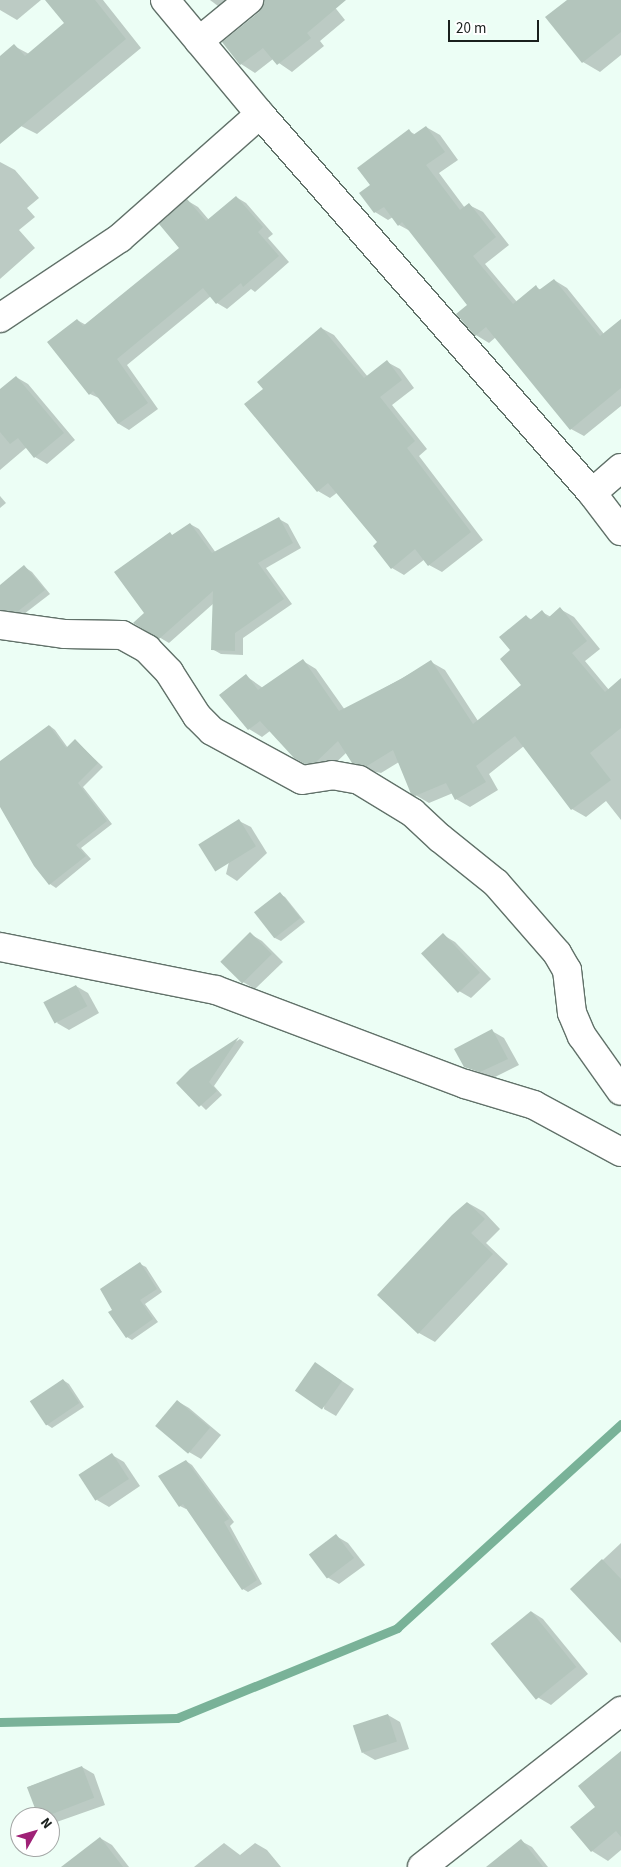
<!DOCTYPE html>
<html>
<head>
<meta charset="utf-8">
<style>
  body { margin:0 }
  #map { position:relative; width:621px; height:1867px; overflow:hidden; background:#ecfef5; font-family:"Source Sans 3",sans-serif }
  div>[style] { position:absolute }
  [style*='--x'] { left:calc(var(--x)*1px); top:calc(var(--y)*1px); width:calc(var(--w)*1px); rotate:calc(var(--a)*1deg) }
  .shadow>* { inset:0; background:#0003 }
  .stream>* { height:9px; margin:-4.5px; padding:0 4.5px; transform-origin:4.5px; border-radius:4.5px; background:#79b298 }
  .building>* { inset:0; background:#b3c5bc; transform-origin:0 0 }
  .roads { filter:drop-shadow(1px 0 #617169) drop-shadow(-1px 0 #617169) drop-shadow(0 1px #617169) drop-shadow(0 -1px #617169) }
  .minor>* { height:28px; margin:-14px; padding:0 14px; transform-origin:14px; border-radius:14px; background:#fff }
  span { translate:-50% -50%; white-space:nowrap; text-align:center; line-height:1.15; -webkit-text-stroke:4.5px #fff; paint-order:stroke }
  .north { position:absolute; left:10px; top:1807px; width:50px; height:50px; box-sizing:border-box; background:#fff; border:1px solid #a3a6a5; border-radius:50%; rotate:52deg; font-size:14px; font-weight:700; line-height:20px; text-align:center; color:#1a201d }
  .north::after { content:''; display:block; margin:auto; width:18px; height:22px; background:#9f2176; clip-path:polygon(50% 0,100% 100%,50% 72%,0 100%) }
  .scale { position:absolute; left:448px; top:20px; width:91px; height:22px; box-sizing:border-box; border:2px solid #1a201d; border-top:0; padding-left:6px; font-size:15px; line-height:18px; white-space:nowrap; color:#1a201d; -webkit-text-stroke:4px #fff; paint-order:stroke }
</style>
</head>
<body>
<div id="map">
  <div class="shadow">
    <div style="clip-path:polygon(0 0,41px 0,17px 20px,0 10px)"></div>
    <div style="clip-path:polygon(72px 0,103px 0,141px 48px,37px 134px,21px 126px,0 101px,0 58px,14px 46px,29px 54px,65px 23px)"></div>
    <div style="clip-path:polygon(210px 0,250px 0,230px 15px)"></div>
    <div style="clip-path:polygon(265px 0,329px 0,345px 20px,320px 41px,324px 46px,292px 72px,273px 59px,255px 73px,241px 64px,224px 43px,260px 13px)"></div>
    <div style="clip-path:polygon(569px 0,621px 0,621px 55px,600px 72px,583px 62px)"></div>
    <div style="clip-path:polygon(426px 127px,440px 135px,458px 160px,439px 173px,465px 208px,469px 205px,483px 212px,509px 245px,485px 264px,517px 302px,536px 287px,541px 290px,554px 280px,567px 288px,604px 334px,621px 320px,621px 406px,584px 436px,571px 429px,496px 337px,489px 343px,476px 335px,468px 305px,412px 232px,399px 225px,393px 217px,388px 220px,375px 212px,361px 193px,371px 186px,409px 131px,416px 135px)"></div>
    <div style="clip-path:polygon(0 162px,15px 170px,39px 198px,27px 208px,35px 217px,19px 230px,35px 248px,0 279px)"></div>
    <div style="clip-path:polygon(236px 197px,246px 203px,273px 234px,268px 238px,289px 262px,255px 292px,251px 289px,227px 309px,217px 303px,211px 296px,127px 365px,158px 409px,129px 430px,119px 424px,101px 399px,90px 394px,77px 320px,86px 325px,181px 248px,188px 201px,198px 207px,209px 220px)"></div>
    <div style="clip-path:polygon(321px 328px,334px 335px,368px 377px,387px 362px,400px 369px,414px 388px,392px 405px,427px 449px,419px 456px,483px 540px,442px 572px,429px 565px,425px 559px,404px 575px,392px 568px,379px 542px,338px 492px,330px 498px,318px 491px,265px 389px)"></div>
    <div style="clip-path:polygon(16px 377px,28px 384px,75px 440px,47px 464px,35px 457px,27px 447px,0 470px,0 391px)"></div>
    <div style="clip-path:polygon(0 496px,6px 503px,0 508px)"></div>
    <div style="clip-path:polygon(279px 519px,288px 524px,301px 548px,266px 568px,292px 604px,243px 638px,243px 655px,221px 654px,212px 649px,214px 603px,169px 643px,135px 623px,146px 613px,170px 534px,173px 536px,190px 524px,199px 529px,216px 553px)"></div>
    <div style="clip-path:polygon(26px 568px,32px 572px,50px 594px,24px 614px,5px 613px,0 610px,0 589px)"></div>
    <div style="clip-path:polygon(560px 609px,574px 617px,600px 649px,585px 661px,609px 690px,621px 686px,621px 820px,606px 801px,586px 817px,572px 809px,524px 746px,489px 774px,498px 790px,470px 807px,456px 799px,453px 793px,429px 803px,412px 793px,399px 762px,381px 773px,367px 770px,353px 762px,346px 753px,329px 769px,319px 771px,294px 757px,270px 731px,262px 737px,249px 729px,246px 676px,263px 688px,303px 661px,316px 669px,345px 710px,431px 662px,445px 670px,478px 721px,523px 685px,512px 650px,526px 616px,532px 620px,542px 612px,551px 617px)"></div>
    <div style="clip-path:polygon(50px 726px,55px 730px,68px 748px,76px 741px,103px 767px,83px 787px,112px 824px,81px 848px,91px 859px,56px 888px,50px 884px,35px 866px,0 801px,0 772px)"></div>
    <div style="clip-path:polygon(239px 821px,251px 827px,267px 853px,237px 881px,226px 874px)"></div>
    <div style="clip-path:polygon(280px 894px,285px 897px,305px 922px,281px 941px,275px 938px)"></div>
    <div style="clip-path:polygon(250px 934px,262px 941px,283px 962px,255px 989px,243px 982px)"></div>
    <div style="clip-path:polygon(443px 935px,455px 942px,491px 979px,471px 998px,459px 991px)"></div>
    <div style="clip-path:polygon(76px 986px,88px 993px,99px 1013px,69px 1030px,57px 1023px)"></div>
    <div style="clip-path:polygon(492px 1031px,504px 1038px,519px 1065px,493px 1078px,464px 1066px)"></div>
    <div style="clip-path:polygon(240px 1039px,244px 1042px,214px 1086px,222px 1095px,206px 1110px,178px 1083px,191px 1070px)"></div>
    <div style="clip-path:polygon(468px 1203px,484px 1212px,500px 1229px,486px 1243px,508px 1264px,435px 1342px,419px 1333px,379px 1295px)"></div>
    <div style="clip-path:polygon(140px 1264px,146px 1267px,162px 1292px,145px 1304px,158px 1322px,132px 1340px,127px 1337px,113px 1310px)"></div>
    <div style="clip-path:polygon(327px 1371px,354px 1389px,336px 1416px,324px 1409px)"></div>
    <div style="clip-path:polygon(63px 1380px,69px 1384px,84px 1407px,52px 1428px,46px 1424px)"></div>
    <div style="clip-path:polygon(177px 1401px,189px 1408px,221px 1435px,201px 1459px,189px 1452px,157px 1425px)"></div>
    <div style="clip-path:polygon(112px 1455px,124px 1462px,140px 1486px,109px 1507px,97px 1500px)"></div>
    <div style="clip-path:polygon(186px 1461px,192px 1465px,234px 1522px,230px 1526px,262px 1584px,248px 1592px,243px 1589px,188px 1508px,186px 1509px,180px 1506px)"></div>
    <div style="clip-path:polygon(336px 1536px,348px 1543px,365px 1565px,339px 1584px,327px 1577px)"></div>
    <div style="clip-path:polygon(621px 1543px,621px 1638px,572px 1589px)"></div>
    <div style="clip-path:polygon(532px 1612px,543px 1619px,588px 1674px,551px 1705px,539px 1698px,493px 1644px)"></div>
    <div style="clip-path:polygon(388px 1715px,400px 1722px,409px 1749px,375px 1760px,363px 1753px)"></div>
    <div style="clip-path:polygon(621px 1752px,621px 1850px,608px 1861px,592px 1851px,597px 1807px)"></div>
    <div style="clip-path:polygon(82px 1767px,94px 1774px,105px 1805px,51px 1824px,50px 1817px,39px 1817px,28px 1787px)"></div>
    <div style="clip-path:polygon(100px 1838px,112px 1845px,129px 1867px,65px 1867px)"></div>
    <div style="clip-path:polygon(521px 1841px,532px 1847px,548px 1867px,488px 1867px)"></div>
    <div style="clip-path:polygon(224px 1843px,240px 1855px,255px 1843px,267px 1850px,281px 1867px,194px 1867px)"></div>
  </div>
  <div class="stream">
    <div style="--x:0;--y:1722;--w:177;--a:-1.3"></div>
    <div style="--x:177;--y:1718;--w:238;--a:-22.2"></div>
    <div style="--x:397;--y:1628;--w:303;--a:-42.3"></div>
  </div>
  <div class="building">
    <div style="clip-path:polygon(45px 0,95px 0,126px 39px,0 144px,0 56px,14px 44px,25px 56px,64px 23px)"></div>
    <div style="clip-path:polygon(264px 0,346px 0,307px 33px,311px 38px,277px 65px,263px 48px,240px 65px,222px 42px,259px 12px)"></div>
    <div style="clip-path:polygon(567px 0,621px 0,621px 32px,582px 63px,545px 17px)"></div>
    <div style="clip-path:polygon(426px 126px,445px 152px,426px 165px,460px 210px,469px 203px,496px 237px,473px 256px,513px 304px,536px 285px,539px 290px,554px 279px,600px 336px,621px 319px,621px 388px,570px 430px,486px 327px,475px 336px,456px 314px,467px 305px,402px 222px,398px 226px,384px 207px,374px 213px,359px 193px,370px 185px,357px 168px,409px 129px,413px 135px)"></div>
    <div style="clip-path:polygon(236px 196px,263px 227px,258px 232px,279px 256px,243px 287px,241px 283px,216px 304px,203px 288px,117px 359px,148px 403px,118px 424px,93px 391px,89px 395px,47px 342px,77px 319px,83px 326px,179px 248px,159px 224px,187px 199px,206px 221px)"></div>
    <div style="clip-path:polygon(321px 327px,364px 378px,387px 360px,402px 380px,380px 397px,415px 441px,407px 448px,471px 532px,428px 566px,415px 549px,391px 569px,373px 546px,377px 542px,328px 483px,317px 492px,244px 404px,263px 389px,257px 382px)"></div>
    <div style="clip-path:polygon(16px 376px,64px 433px,34px 458px,18px 438px,10px 444px,0 432px,0 389px)"></div>
    <div style="clip-path:polygon(279px 517px,293px 543px,258px 563px,284px 599px,235px 633px,235px 651px,211px 650px,213px 591px,159px 639px,133px 623px,144px 613px,114px 572px,170px 532px,172px 535px,190px 523px,212px 553px)"></div>
    <div style="clip-path:polygon(24px 565px,45px 590px,17px 612px,0 610px,0 585px)"></div>
    <div style="clip-path:polygon(560px 607px,587px 641px,572px 653px,605px 692px,621px 678px,621px 728px,590px 753px,611px 780px,571px 810px,515px 736px,476px 766px,486px 782px,455px 800px,446px 783px,415px 796px,411px 794px,393px 750px,367px 766px,352px 763px,338px 741px,316px 762px,305px 764px,294px 758px,260px 721px,248px 730px,219px 695px,246px 674px,258px 690px,303px 659px,339px 711px,401px 679px,431px 660px,473px 724px,521px 685px,500px 659px,510px 650px,499px 637px,526px 615px,530px 620px,542px 610px,548px 618px)"></div>
    <div style="clip-path:polygon(49px 725px,66px 748px,75px 739px,98px 763px,78px 783px,107px 821px,76px 845px,86px 856px,49px 885px,34px 866px,0 807px,0 761px)"></div>
    <div style="left:239px;top:819px;width:32px;height:48px;rotate:58deg"></div>
    <div style="left:280px;top:892px;width:33px;height:33px;rotate:52deg"></div>
    <div style="left:250px;top:932px;width:31px;height:42px;rotate:45deg"></div>
    <div style="left:443px;top:933px;width:54px;height:30px;rotate:47deg"></div>
    <div style="left:76px;top:985px;width:24px;height:37px;rotate:62deg"></div>
    <div style="clip-path:polygon(492px 1029px,508px 1059px,480px 1072px,464px 1067px,454px 1049px)"></div>
    <div style="clip-path:polygon(239px 1037px,209px 1082px,217px 1091px,199px 1107px,176px 1083px,190px 1069px)"></div>
    <div style="clip-path:polygon(467px 1202px,485px 1219px,471px 1233px,493px 1254px,418px 1334px,377px 1295px,452px 1215px)"></div>
    <div style="clip-path:polygon(140px 1262px,157px 1289px,140px 1300px,153px 1319px,126px 1338px,108px 1312px,112px 1310px,100px 1289px)"></div>
    <div style="left:315px;top:1362px;width:33px;height:35px;rotate:35deg"></div>
    <div style="left:63px;top:1379px;width:29px;height:40px;rotate:56deg"></div>
    <div style="left:177px;top:1400px;width:43px;height:34px;rotate:40deg"></div>
    <div style="left:112px;top:1453px;width:31px;height:40px;rotate:57deg"></div>
    <div style="clip-path:polygon(186px 1460px,229px 1519px,224px 1522px,257px 1580px,242px 1590px,183px 1504px,179px 1507px,158px 1476px)"></div>
    <div style="left:336px;top:1534px;width:30px;height:34px;rotate:53deg"></div>
    <div style="clip-path:polygon(602px 1559px,621px 1579px,621px 1643px,570px 1589px)"></div>
    <div style="left:531px;top:1611px;width:72px;height:52px;rotate:51deg"></div>
    <div style="left:388px;top:1714px;width:29px;height:37px;rotate:72deg"></div>
    <div style="clip-path:polygon(621px 1751px,621px 1837px,616px 1831px,591px 1852px,570px 1827px,595px 1807px,578px 1786px)"></div>
    <div style="left:82px;top:1766px;width:34px;height:59px;rotate:69deg"></div>
    <div style="clip-path:polygon(100px 1837px,123px 1867px,61px 1867px)"></div>
    <div style="clip-path:polygon(521px 1839px,543px 1867px,486px 1867px)"></div>
  </div>
  <div class="roads">
    <div class="minor">
      <div style="--x:165;--y:0;--w:148;--a:50.2"></div>
      <div style="--x:260;--y:114;--w:504;--a:48.78"></div>
      <div style="--x:592;--y:493;--w:48;--a:52.7"></div>
      <div style="--x:199;--y:41;--w:65;--a:-39.4"></div>
      <div style="--x:0;--y:318;--w:144;--a:-33.7"></div>
      <div style="--x:120;--y:238;--w:187;--a:-41.5"></div>
      <div style="--x:592;--y:493;--w:38;--a:-41"></div>
      <div style="--x:0;--y:625;--w:66;--a:7.9"></div>
      <div style="--x:65;--y:634;--w:57;--a:1"></div>
      <div style="--x:122;--y:635;--w:29;--a:29"></div>
      <div style="--x:147;--y:649;--w:32;--a:46"></div>
      <div style="--x:169;--y:672;--w:52;--a:57.5"></div>
      <div style="--x:197;--y:716;--w:21;--a:45"></div>
      <div style="--x:212;--y:731;--w:102;--a:28.6"></div>
      <div style="--x:302;--y:780;--w:30;--a:-9"></div>
      <div style="--x:332;--y:775;--w:27;--a:10"></div>
      <div style="--x:359;--y:780;--w:63;--a:31.4"></div>
      <div style="--x:413;--y:813;--w:37;--a:43"></div>
      <div style="--x:440;--y:838;--w:72;--a:38.8"></div>
      <div style="--x:496;--y:883;--w:93;--a:48.9"></div>
      <div style="--x:557;--y:953;--w:20;--a:60"></div>
      <div style="--x:567;--y:970;--w:43;--a:83.4"></div>
      <div style="--x:572;--y:1013;--w:25;--a:67"></div>
      <div style="--x:582;--y:1036;--w:67;--a:54.7"></div>
      <div style="--x:0;--y:947;--w:220;--a:11.3"></div>
      <div style="--x:216;--y:990;--w:266;--a:20.7"></div>
      <div style="--x:465;--y:1084;--w:72;--a:16.9"></div>
      <div style="--x:534;--y:1105;--w:99;--a:28.4"></div>
      <div style="--x:422;--y:1867;--w:253;--a:-38.1"></div>
    </div>
  </div>
  <div class="north">N</div>
  <div class="scale">20 m</div>
</div>
</body>
</html>
